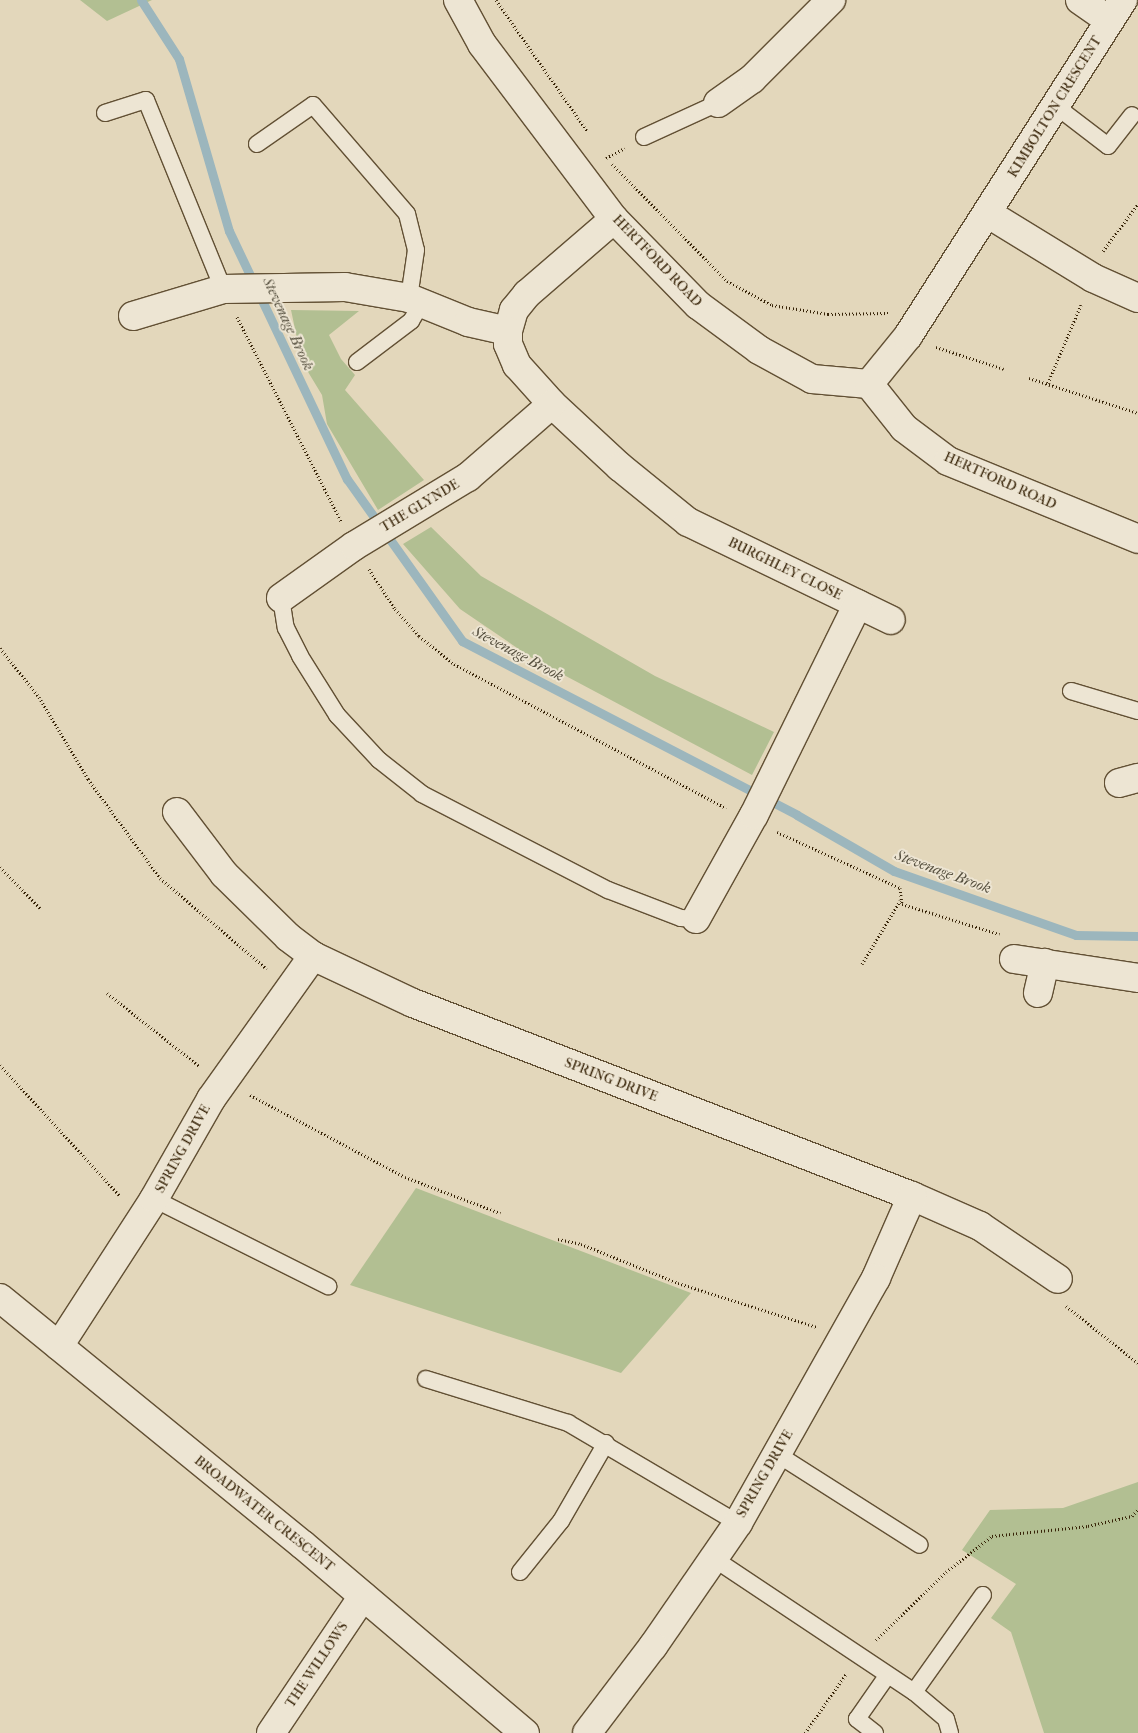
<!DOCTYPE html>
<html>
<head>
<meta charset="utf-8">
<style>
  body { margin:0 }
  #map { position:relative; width:1138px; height:1733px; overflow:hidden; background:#e3d7bb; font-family:"IM FELL French Canon",serif }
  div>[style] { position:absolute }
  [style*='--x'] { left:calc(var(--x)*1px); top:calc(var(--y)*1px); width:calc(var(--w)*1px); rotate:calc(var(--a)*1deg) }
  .green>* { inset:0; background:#b2bf92 }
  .stream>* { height:9px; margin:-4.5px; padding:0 4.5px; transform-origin:4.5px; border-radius:4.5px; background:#9cb6bd }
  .path>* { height:3px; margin-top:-1.5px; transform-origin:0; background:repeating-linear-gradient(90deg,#372307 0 1px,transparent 0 3.5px) }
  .roads { filter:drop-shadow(1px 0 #625034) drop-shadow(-1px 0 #625034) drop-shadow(0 1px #625034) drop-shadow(0 -1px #625034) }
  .service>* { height:16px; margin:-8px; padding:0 8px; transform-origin:8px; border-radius:8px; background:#ede5d3 }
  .minor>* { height:28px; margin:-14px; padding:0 14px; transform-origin:14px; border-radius:14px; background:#ede5d3 }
  .tertiary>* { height:28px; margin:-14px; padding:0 14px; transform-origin:14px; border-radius:14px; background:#ede5d3 }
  span { translate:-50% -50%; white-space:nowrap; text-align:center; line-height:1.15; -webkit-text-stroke:4px #ede5d3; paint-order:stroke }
  .street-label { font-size:14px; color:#372307 }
  .water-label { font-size:15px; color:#554f3e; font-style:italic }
</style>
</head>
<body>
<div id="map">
  <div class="green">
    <div style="clip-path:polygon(80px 0,152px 0,107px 21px)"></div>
    <div style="clip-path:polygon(291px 310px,359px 311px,329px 335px,341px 359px,355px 375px,345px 390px,424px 480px,378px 510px,327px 424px,322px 395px,302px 362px)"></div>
    <div style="clip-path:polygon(431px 527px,481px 576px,655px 676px,774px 732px,752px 775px,532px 658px,460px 609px,403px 544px)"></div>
    <div style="clip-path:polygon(416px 1188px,691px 1293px,621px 1373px,350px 1285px)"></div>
    <div style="clip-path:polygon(1138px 1482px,1138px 1733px,1044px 1733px,1011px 1632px,991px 1618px,1016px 1584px,962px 1550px,990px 1510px,1063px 1508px)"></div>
  </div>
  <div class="stream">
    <div style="--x:141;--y:0;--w:70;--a:57.2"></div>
    <div style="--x:179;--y:59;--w:179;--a:73.8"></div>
    <div style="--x:229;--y:231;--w:275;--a:64.6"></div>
    <div style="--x:347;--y:479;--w:199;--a:54.6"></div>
    <div style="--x:462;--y:641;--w:377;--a:27.4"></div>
    <div style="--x:797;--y:815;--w:112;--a:30"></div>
    <div style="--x:894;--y:871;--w:193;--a:19.4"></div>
    <div style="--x:1076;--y:935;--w:62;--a:0.9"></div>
  </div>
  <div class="path">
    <div style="--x:496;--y:0;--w:160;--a:55.2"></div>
    <div style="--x:606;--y:158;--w:21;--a:-28"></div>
    <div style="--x:612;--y:164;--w:164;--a:45.5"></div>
    <div style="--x:727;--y:281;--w:51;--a:28.1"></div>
    <div style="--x:772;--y:305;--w:57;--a:9.1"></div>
    <div style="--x:828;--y:314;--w:60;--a:-1"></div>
    <div style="--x:1103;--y:251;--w:59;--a:-53.3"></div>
    <div style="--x:237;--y:317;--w:229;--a:63"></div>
    <div style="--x:936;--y:347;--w:71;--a:17.9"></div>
    <div style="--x:1029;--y:378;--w:114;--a:17.8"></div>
    <div style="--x:1048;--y:383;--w:85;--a:-67.1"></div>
    <div style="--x:369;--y:569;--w:48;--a:57"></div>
    <div style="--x:395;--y:609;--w:36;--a:48"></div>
    <div style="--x:419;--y:636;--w:45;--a:38.7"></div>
    <div style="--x:454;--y:664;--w:308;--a:27.9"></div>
    <div style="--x:0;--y:648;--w:63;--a:51.5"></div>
    <div style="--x:39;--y:697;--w:96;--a:59.1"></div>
    <div style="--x:88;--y:779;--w:122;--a:54"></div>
    <div style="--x:160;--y:878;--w:140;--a:40.4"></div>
    <div style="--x:777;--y:832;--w:135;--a:24.5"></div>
    <div style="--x:900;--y:888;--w:16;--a:83"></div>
    <div style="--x:902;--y:904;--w:102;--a:17.2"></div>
    <div style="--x:0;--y:867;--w:59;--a:45.7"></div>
    <div style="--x:862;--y:964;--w:74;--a:-58.9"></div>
    <div style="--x:107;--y:993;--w:117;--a:38.4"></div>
    <div style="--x:0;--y:1065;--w:178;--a:47.5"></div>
    <div style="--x:250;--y:1095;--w:175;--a:27.9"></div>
    <div style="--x:405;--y:1177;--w:102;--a:20.8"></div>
    <div style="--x:558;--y:1239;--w:24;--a:12"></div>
    <div style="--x:581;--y:1244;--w:105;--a:21.9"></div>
    <div style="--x:678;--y:1283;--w:146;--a:17.6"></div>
    <div style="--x:1066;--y:1306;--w:92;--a:38.4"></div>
    <div style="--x:876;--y:1640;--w:98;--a:-44.2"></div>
    <div style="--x:946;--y:1572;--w:58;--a:-38"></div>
    <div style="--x:992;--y:1536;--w:97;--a:-5.9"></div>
    <div style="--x:1088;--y:1526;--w:45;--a:-12.8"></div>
    <div style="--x:1132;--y:1516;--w:9;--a:-49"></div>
    <div style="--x:805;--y:1733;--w:72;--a:-55.2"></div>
  </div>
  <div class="roads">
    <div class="service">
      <div style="--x:1057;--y:107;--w:64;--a:37.4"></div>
      <div style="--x:1108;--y:146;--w:39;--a:-52"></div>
      <div style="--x:105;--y:113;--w:43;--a:-17.6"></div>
      <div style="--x:146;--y:100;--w:204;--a:67.8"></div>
      <div style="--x:644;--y:137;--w:81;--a:-24.7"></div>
      <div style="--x:257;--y:144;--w:68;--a:-34.9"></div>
      <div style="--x:313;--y:105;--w:144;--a:49.2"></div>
      <div style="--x:407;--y:214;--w:37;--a:76"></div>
      <div style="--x:416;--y:250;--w:49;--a:98.3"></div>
      <div style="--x:357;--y:362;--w:68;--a:-37.2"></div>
      <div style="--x:411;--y:321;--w:21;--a:-59"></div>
      <div style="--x:281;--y:598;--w:30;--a:81"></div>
      <div style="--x:286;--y:628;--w:31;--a:63"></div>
      <div style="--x:300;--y:656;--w:70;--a:57.9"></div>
      <div style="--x:337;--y:715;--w:62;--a:47"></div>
      <div style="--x:379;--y:760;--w:55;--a:38.3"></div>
      <div style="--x:422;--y:794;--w:209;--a:27.3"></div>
      <div style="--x:608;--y:890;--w:78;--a:21"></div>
      <div style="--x:681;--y:918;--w:15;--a:4"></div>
      <div style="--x:1071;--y:691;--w:70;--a:16.6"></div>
      <div style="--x:154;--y:1199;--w:195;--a:26.6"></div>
      <div style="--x:426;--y:1379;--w:149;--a:17.2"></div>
      <div style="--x:568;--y:1423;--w:197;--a:30.5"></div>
      <div style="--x:777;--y:1454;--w:169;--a:32.5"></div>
      <div style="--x:713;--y:1558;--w:242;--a:33.7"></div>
      <div style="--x:914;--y:1692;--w:42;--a:40.2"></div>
      <div style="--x:946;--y:1719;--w:15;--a:74"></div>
      <div style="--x:520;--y:1572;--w:65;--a:-51.2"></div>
      <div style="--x:561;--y:1521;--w:90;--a:-60"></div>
      <div style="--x:914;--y:1692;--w:119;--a:-54.6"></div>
      <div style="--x:875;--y:1733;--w:23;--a:-142"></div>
      <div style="--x:857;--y:1719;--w:52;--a:-55.1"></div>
    </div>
    <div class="minor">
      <div style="--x:1080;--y:0;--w:35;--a:35"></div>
      <div style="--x:718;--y:103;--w:42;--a:-35.2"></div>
      <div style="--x:752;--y:79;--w:112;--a:-45"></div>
      <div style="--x:987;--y:213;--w:124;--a:31.5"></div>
      <div style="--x:1093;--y:278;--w:49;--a:24"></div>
      <div style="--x:614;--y:219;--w:115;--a:139.2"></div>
      <div style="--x:527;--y:294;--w:21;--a:129"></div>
      <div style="--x:514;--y:310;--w:22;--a:106"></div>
      <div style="--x:508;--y:331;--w:13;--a:90"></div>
      <div style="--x:508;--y:344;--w:23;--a:67"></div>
      <div style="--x:517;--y:365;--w:52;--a:48.1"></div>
      <div style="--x:552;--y:404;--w:93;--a:42.8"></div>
      <div style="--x:620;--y:467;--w:87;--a:39"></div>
      <div style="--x:688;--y:522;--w:225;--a:25.8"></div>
      <div style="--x:133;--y:316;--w:94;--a:-16.7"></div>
      <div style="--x:223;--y:289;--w:122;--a:-0.9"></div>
      <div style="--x:345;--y:287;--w:65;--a:9.8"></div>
      <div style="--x:409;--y:298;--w:64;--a:22.1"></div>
      <div style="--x:468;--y:322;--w:41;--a:12.7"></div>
      <div style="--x:869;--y:384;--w:62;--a:-50.9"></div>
      <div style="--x:908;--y:336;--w:399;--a:-57.4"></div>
      <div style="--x:281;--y:598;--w:90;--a:-35.5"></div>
      <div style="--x:354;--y:546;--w:133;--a:-31.2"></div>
      <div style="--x:468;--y:477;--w:111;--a:-41"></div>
      <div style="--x:1119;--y:783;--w:20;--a:-15"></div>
      <div style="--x:177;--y:812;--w:78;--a:52.8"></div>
      <div style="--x:224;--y:874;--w:90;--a:44.5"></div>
      <div style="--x:288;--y:937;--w:31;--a:37"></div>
      <div style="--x:696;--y:919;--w:119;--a:-60.9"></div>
      <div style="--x:754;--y:815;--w:235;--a:-63.8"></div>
      <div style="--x:1014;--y:959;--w:125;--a:8.7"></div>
      <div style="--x:1038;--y:993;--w:31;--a:-77"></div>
      <div style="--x:912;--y:1196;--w:74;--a:23.8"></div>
      <div style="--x:980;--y:1226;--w:94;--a:34.2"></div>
      <div style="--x:59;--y:1346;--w:175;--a:-57.1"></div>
      <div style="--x:154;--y:1199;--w:115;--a:-60.3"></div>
      <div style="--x:211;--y:1099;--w:176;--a:-54.5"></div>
      <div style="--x:313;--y:956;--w:110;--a:25.2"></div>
      <div style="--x:413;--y:1003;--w:535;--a:21.15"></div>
      <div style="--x:912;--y:1196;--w:90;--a:113.7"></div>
      <div style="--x:876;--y:1278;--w:281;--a:119.4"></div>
      <div style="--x:738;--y:1523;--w:150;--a:124.6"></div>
      <div style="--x:653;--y:1646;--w:109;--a:127.2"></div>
      <div style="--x:271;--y:1733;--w:165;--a:-56.1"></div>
    </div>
    <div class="tertiary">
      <div style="--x:458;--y:0;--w:50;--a:61.4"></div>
      <div style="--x:482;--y:44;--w:219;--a:53"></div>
      <div style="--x:614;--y:219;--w:120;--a:45.7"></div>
      <div style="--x:698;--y:305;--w:76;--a:36.4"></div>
      <div style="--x:759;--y:350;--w:60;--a:28.7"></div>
      <div style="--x:812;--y:379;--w:57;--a:5"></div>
      <div style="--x:869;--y:384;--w:56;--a:51.5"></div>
      <div style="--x:904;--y:428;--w:55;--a:36.9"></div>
      <div style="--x:948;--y:461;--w:205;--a:22.3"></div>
      <div style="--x:0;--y:1298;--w:391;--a:39.2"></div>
      <div style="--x:303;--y:1545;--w:291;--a:40.3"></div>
    </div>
  </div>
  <div class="street-label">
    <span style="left:1055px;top:107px;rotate:-58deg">KIMBOLTON CRESCENT</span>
    <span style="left:657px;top:261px;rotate:46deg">HERTFORD ROAD</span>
    <span style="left:1000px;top:481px;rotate:24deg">HERTFORD ROAD</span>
    <span style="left:420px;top:506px;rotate:-31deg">THE GLYNDE</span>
    <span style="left:785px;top:569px;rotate:26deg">BURGHLEY CLOSE</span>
    <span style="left:611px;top:1080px;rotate:21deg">SPRING DRIVE</span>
    <span style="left:183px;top:1149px;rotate:-61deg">SPRING DRIVE</span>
    <span style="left:765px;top:1474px;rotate:-60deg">SPRING DRIVE</span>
    <span style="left:264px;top:1514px;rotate:39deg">BROADWATER CRESCENT</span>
    <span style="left:317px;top:1665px;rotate:-56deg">THE WILLOWS</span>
  </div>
  <div class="water-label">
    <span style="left:288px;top:324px;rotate:65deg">Stevenage Brook</span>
    <span style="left:518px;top:654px;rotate:28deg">Stevenage Brook</span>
    <span style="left:943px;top:872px;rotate:20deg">Stevenage Brook</span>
  </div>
</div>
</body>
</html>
